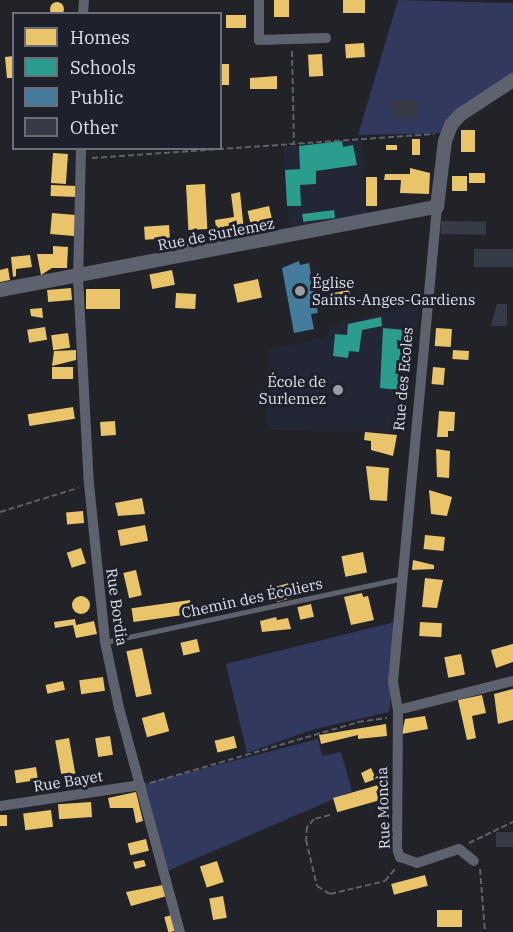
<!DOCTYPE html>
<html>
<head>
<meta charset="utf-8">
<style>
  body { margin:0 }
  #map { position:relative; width:513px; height:932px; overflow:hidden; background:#222328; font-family:"IBM Plex Serif",serif }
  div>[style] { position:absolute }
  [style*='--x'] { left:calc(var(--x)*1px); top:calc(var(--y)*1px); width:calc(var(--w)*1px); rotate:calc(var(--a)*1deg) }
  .built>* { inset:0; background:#232735 }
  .green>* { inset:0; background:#31395e }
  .homes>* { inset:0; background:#e9c46a; transform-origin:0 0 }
  .round { border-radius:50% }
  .schools>* { inset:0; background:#2a9d8f; transform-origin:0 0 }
  .public>* { inset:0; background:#457b9d }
  .building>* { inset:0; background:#373b48; transform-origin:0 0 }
  .path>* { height:2px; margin-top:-1px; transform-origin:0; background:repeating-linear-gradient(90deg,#5e606a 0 6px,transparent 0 9px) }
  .service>* { height:5px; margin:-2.5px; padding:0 2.5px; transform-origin:2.5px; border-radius:2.5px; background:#5e626f }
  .minor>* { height:10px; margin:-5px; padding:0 5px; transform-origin:5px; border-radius:5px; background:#5e626f }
  .tertiary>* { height:14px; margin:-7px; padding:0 7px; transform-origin:7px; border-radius:7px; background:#5e626f }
  .dots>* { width:16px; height:16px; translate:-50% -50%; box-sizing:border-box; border:3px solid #1e212c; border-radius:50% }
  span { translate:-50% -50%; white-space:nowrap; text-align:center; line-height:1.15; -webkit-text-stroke:6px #1e212c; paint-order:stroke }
  .street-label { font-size:15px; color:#dee1e8 }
  .poi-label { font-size:15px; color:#dee1e8 }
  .left { translate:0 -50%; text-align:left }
  .right { translate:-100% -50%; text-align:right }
  .legend { position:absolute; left:12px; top:12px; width:210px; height:138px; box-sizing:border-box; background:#1e212c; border:2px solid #6b6e77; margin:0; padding:8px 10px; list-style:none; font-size:18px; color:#dee1e8 }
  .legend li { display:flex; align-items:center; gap:12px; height:30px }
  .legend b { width:30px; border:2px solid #6b6e77 }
</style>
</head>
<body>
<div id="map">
  <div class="built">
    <div style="clip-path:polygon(362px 139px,366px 213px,289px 227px,283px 147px)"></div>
    <div style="clip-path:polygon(419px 304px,405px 431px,266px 430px,267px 350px,325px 337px,331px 328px,342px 323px)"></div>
  </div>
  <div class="green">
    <div style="clip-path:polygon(398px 0,513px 3px,513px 80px,448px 133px,358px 135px)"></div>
    <div style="clip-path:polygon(399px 621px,389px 712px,315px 729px,247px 753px,226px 664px)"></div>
    <div style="clip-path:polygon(318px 739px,322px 756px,341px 752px,352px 791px,165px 872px,140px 785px)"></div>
  </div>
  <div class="homes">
    <div style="left:274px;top:0;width:15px;height:17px"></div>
    <div style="left:343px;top:0;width:22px;height:13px"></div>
    <div class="round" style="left:50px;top:2px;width:14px;height:14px"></div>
    <div style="left:246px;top:15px;width:13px;height:20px;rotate:90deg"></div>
    <div style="left:364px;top:43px;width:14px;height:19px;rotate:86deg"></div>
    <div style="left:322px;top:54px;width:22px;height:14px;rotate:87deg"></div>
    <div style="clip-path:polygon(14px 56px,14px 78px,7px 78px,5px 57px)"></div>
    <div style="left:220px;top:64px;width:9px;height:21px"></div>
    <div style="clip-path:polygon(277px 76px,277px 89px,250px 89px,250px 78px)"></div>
    <div style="left:461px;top:130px;width:14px;height:22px"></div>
    <div style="left:412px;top:139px;width:8px;height:16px"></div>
    <div style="left:386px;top:145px;width:11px;height:5px"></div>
    <div style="left:53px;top:153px;width:15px;height:30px;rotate:4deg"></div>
    <div style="clip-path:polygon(410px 168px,430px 173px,429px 194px,400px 193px,401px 180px,384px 180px,385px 174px,410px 174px)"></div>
    <div style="left:469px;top:173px;width:16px;height:10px"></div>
    <div style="left:452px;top:176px;width:15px;height:15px"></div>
    <div style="left:366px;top:177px;width:11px;height:29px"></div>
    <div style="left:205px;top:184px;width:45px;height:19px;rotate:87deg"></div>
    <div style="left:51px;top:185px;width:26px;height:11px;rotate:2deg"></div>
    <div style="clip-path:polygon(240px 192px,244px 231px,217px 235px,215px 220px,234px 217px,231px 194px)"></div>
    <div style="left:269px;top:206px;width:17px;height:22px;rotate:77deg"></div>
    <div style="left:52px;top:213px;width:24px;height:21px;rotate:5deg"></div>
    <div style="left:169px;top:225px;width:13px;height:25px;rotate:86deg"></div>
    <div style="left:188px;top:238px;width:8px;height:16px;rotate:83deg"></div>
    <div style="clip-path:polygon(53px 246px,68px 247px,67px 268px,52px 268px,41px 275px,37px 254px,53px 254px)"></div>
    <div style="clip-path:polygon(30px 255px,32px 267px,16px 269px,16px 276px,13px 277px,11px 257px)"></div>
    <div style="clip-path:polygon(8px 268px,10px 280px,0 282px,0 270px)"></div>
    <div style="left:172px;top:270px;width:15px;height:23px;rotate:79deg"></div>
    <div style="left:258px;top:279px;width:19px;height:25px;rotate:78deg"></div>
    <div style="left:71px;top:288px;width:12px;height:24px;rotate:85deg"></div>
    <div style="left:120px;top:289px;width:20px;height:34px;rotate:90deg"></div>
    <div style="left:349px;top:290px;width:15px;height:18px;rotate:79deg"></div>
    <div style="left:176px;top:293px;width:20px;height:15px;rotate:3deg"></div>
    <div style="clip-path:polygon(42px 308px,43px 318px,31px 316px,30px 309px)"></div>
    <div style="left:45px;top:327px;width:13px;height:18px;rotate:81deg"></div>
    <div style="left:436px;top:328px;width:16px;height:18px;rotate:4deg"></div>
    <div style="left:68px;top:333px;width:15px;height:17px;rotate:82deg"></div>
    <div style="clip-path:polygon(76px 350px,76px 360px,52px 366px,54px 351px)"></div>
    <div style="left:453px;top:350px;width:16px;height:9px;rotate:4deg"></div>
    <div style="left:73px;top:367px;width:12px;height:21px;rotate:90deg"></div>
    <div style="left:433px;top:367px;width:12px;height:17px;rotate:5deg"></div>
    <div style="left:73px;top:407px;width:12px;height:46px;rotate:81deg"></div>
    <div style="clip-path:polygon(439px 411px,455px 412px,454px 431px,448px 431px,448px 437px,437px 437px)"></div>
    <div style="left:115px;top:421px;width:14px;height:15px;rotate:86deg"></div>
    <div style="clip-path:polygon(365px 432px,397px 435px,393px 456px,371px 450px,371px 441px,364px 440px)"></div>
    <div style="clip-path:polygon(436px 449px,450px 451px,449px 478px,437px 477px)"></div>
    <div style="clip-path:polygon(366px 466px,389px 468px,387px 501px,370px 500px)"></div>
    <div style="clip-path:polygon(429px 490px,452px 497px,447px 516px,431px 514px)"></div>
    <div style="clip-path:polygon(142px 498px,145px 514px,118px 516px,115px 503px)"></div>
    <div style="left:83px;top:511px;width:12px;height:17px;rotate:85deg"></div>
    <div style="left:145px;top:525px;width:16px;height:28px;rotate:79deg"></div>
    <div style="left:425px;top:535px;width:20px;height:14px;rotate:6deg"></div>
    <div style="left:81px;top:548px;width:16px;height:15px;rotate:72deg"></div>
    <div style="left:363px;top:552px;width:21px;height:22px;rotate:79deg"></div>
    <div style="clip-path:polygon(413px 560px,434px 565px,434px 569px,412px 570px)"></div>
    <div style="left:136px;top:570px;width:26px;height:13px;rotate:77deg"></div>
    <div style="clip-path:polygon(425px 578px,443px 580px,437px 608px,422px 607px)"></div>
    <div style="left:296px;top:581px;width:15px;height:24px;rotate:74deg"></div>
    <div style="clip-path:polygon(362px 593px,363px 597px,368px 596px,374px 620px,351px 625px,344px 597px)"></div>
    <div class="round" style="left:72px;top:596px;width:18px;height:18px"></div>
    <div style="left:190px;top:600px;width:14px;height:59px;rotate:82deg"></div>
    <div style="left:311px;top:604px;width:13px;height:14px;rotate:77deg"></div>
    <div style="clip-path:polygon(276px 617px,277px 620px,288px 618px,291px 629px,262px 632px,260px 621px)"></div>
    <div style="clip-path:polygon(75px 619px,76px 625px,94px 621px,97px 634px,76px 638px,73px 625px,55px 628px,54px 622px)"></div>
    <div style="left:420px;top:622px;width:22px;height:14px;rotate:3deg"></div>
    <div style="left:197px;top:639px;width:13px;height:17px;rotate:77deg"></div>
    <div style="clip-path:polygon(513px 644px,513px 662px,496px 668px,491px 650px)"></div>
    <div style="left:142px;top:648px;width:47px;height:16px;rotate:78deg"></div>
    <div style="left:461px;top:654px;width:21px;height:17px;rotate:79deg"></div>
    <div style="left:103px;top:677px;width:14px;height:24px;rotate:82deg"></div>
    <div style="left:63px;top:681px;width:9px;height:18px;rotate:77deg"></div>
    <div style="clip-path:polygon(513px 689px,513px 720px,498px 724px,494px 694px)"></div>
    <div style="clip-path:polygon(482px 695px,486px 713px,472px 716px,476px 738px,467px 740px,458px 700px)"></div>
    <div style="left:164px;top:712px;width:20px;height:23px;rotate:75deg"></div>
    <div style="clip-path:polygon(425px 716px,428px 729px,402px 734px,405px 719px)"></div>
    <div style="clip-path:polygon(386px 724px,387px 736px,358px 739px,358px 735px,321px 744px,319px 735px)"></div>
    <div style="left:110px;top:736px;width:19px;height:15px;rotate:81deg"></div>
    <div style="left:234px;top:736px;width:12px;height:20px;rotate:76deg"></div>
    <div style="left:69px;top:738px;width:36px;height:14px;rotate:80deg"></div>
    <div style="left:36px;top:767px;width:13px;height:22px;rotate:81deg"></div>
    <div style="clip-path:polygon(371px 768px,376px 779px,365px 783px,361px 773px)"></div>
    <div style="left:385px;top:783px;width:15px;height:54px;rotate:74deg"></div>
    <div style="clip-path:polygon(136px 792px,143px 821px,136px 823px,133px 808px,110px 808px,108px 798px)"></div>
    <div style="left:91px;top:802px;width:15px;height:33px;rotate:86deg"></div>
    <div style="left:51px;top:810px;width:17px;height:28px;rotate:83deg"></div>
    <div style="left:0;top:815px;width:7px;height:11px"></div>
    <div style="left:146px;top:839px;width:12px;height:19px;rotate:76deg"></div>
    <div style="clip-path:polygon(144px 860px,146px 866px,135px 869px,133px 862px)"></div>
    <div style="left:217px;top:861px;width:22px;height:18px;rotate:72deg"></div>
    <div style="left:425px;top:875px;width:11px;height:35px;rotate:75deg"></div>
    <div style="clip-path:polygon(163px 885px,167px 896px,131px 906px,126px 892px)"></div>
    <div style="left:223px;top:896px;width:22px;height:14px;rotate:80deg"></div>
    <div style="left:462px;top:910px;width:17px;height:25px;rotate:90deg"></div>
    <div style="left:172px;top:915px;width:16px;height:8px;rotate:75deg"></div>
  </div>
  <div class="schools">
    <div style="clip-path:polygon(342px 141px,343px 147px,353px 145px,357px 165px,316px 171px,316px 184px,300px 185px,301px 206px,287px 206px,285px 170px,300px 169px,299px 146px)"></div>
    <div style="left:334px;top:210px;width:8px;height:32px;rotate:83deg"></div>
    <div style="clip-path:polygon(381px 317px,382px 326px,362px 330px,359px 352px,349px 351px,348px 358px,333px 356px,335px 334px,347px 335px,348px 324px)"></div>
    <div style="clip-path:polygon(383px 328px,405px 330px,398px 390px,380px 388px)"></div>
  </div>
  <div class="public">
    <div style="clip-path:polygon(299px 261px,300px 265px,309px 263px,318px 313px,311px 314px,314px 329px,294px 333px,282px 268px)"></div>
  </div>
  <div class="building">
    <div style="left:393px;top:99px;width:25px;height:19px;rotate:2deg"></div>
    <div style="left:441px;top:221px;width:45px;height:13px;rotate:1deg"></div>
    <div style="left:474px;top:249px;width:39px;height:18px"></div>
    <div style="clip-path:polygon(497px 304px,507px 304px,507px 326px,491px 326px)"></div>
    <div style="left:513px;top:832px;width:15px;height:17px;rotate:90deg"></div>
  </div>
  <div class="path">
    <div style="--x:292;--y:51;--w:93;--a:88.8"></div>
    <div style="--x:92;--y:158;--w:343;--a:-4"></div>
    <div style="--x:0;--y:512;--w:82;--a:-17.1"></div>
    <div style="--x:150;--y:783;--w:217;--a:-16.3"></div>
    <div style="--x:358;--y:722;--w:29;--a:-8"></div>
    <div style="--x:330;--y:815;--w:16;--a:166"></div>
    <div style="--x:314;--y:819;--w:11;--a:131"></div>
    <div style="--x:307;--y:827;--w:13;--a:94"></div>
    <div style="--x:306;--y:840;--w:47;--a:76.6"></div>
    <div style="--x:317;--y:886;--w:15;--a:32"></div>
    <div style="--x:330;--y:894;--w:57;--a:-13.3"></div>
    <div style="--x:385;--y:881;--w:17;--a:-50"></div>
    <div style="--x:469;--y:843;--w:49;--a:-25.5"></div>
    <div style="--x:480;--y:869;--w:63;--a:85.5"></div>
  </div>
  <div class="service">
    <div style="--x:105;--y:642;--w:305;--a:-12.1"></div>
  </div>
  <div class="minor">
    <div style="--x:259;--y:0;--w:40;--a:90"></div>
    <div style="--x:259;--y:40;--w:67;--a:-1.7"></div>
    <div style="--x:83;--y:14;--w:14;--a:-86"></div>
    <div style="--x:81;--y:148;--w:129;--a:91.3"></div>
    <div style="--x:78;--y:277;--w:207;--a:87"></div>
    <div style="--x:89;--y:484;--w:159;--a:84.2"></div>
    <div style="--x:105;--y:642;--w:67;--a:78"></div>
    <div style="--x:119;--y:708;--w:232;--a:74.8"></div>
    <div style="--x:437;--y:207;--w:477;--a:95.3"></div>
    <div style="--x:393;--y:682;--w:28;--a:80"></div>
    <div style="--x:398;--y:710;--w:139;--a:90.4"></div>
    <div style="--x:397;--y:849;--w:9;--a:69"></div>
    <div style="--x:400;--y:857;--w:18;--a:19"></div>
    <div style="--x:417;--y:863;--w:44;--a:-18.4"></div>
    <div style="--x:459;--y:849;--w:19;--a:39"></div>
    <div style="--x:398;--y:710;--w:119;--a:-14.2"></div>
    <div style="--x:0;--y:806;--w:142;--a:-8.5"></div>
  </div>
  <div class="tertiary">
    <div style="--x:0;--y:290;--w:445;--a:-10.8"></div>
    <div style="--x:437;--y:207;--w:66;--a:-83.1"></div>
    <div style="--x:445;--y:141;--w:17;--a:-69"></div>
    <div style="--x:451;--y:125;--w:13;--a:-48"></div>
    <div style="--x:460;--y:115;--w:64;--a:-33.4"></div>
  </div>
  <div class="dots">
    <div style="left:300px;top:291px;background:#9c9ea5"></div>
    <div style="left:338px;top:390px;background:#9c9ea5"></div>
  </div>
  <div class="street-label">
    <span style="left:216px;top:234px;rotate:-11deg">Rue de Surlemez</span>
    <span style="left:403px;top:379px;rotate:-85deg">Rue des Ecoles</span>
    <span style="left:252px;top:598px;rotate:-12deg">Chemin des Écoliers</span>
    <span style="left:117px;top:607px;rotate:82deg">Rue Bordia</span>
    <span style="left:68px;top:781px;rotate:-9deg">Rue Bayet</span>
    <span style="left:383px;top:808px;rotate:-92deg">Rue Moncia</span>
  </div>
  <div class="poi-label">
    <span class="left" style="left:312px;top:291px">Église<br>Saints-Anges-Gardiens</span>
    <span class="right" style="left:326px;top:390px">École de<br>Surlemez</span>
  </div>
  <ul class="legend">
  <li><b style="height:16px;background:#e9c46a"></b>Homes</li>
  <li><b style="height:16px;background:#2a9d8f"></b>Schools</li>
  <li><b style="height:16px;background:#457b9d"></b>Public</li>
  <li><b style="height:16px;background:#373b48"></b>Other</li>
  </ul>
</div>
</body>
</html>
